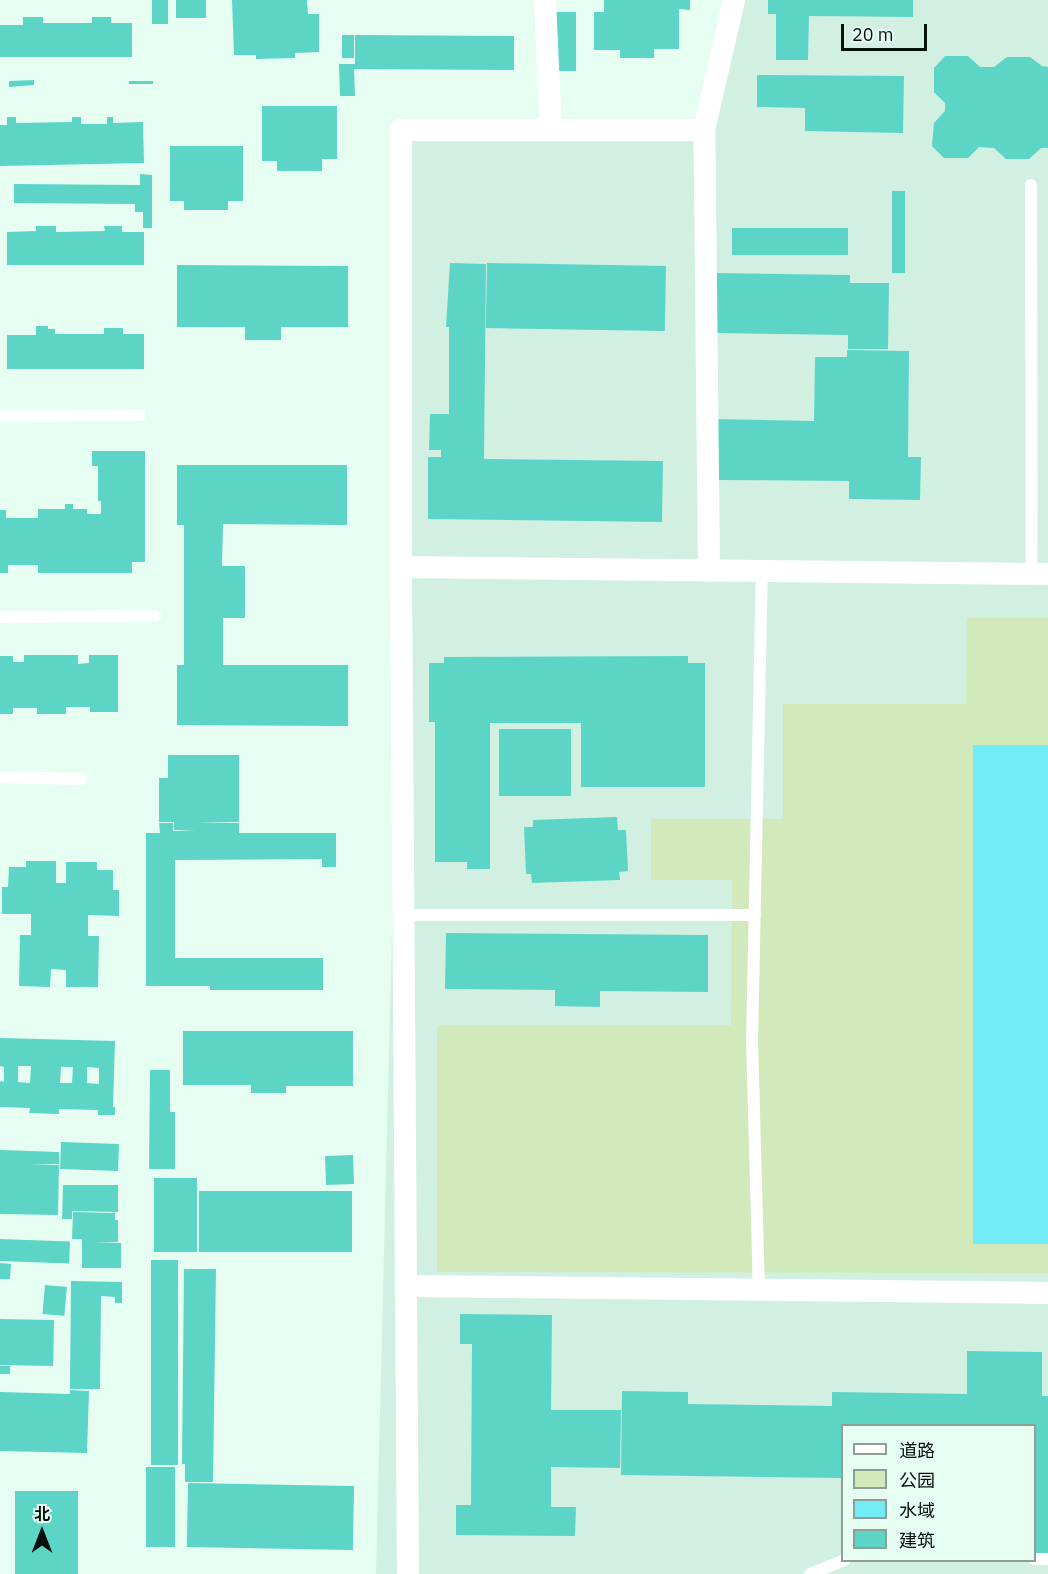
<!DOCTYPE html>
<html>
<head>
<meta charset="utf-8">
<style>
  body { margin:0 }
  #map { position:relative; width:1048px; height:1574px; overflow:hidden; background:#e6fef2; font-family:"IBM Plex Sans","Noto Sans SC",sans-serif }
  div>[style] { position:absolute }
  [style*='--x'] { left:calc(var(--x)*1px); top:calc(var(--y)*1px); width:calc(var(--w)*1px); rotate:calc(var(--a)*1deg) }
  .built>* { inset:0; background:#d1f0e2 }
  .green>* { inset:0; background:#d2e9bb }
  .water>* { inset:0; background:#72edf7; transform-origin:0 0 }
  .building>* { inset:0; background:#5cd5c7; transform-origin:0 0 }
  .service>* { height:12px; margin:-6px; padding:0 6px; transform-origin:6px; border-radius:6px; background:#fff }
  .minor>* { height:22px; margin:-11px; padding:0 11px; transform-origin:11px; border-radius:11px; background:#fff }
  span { translate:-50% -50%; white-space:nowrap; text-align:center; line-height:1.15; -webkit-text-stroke:4.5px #e6fef2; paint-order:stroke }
  .legend { position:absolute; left:841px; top:1424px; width:195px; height:138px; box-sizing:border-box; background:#e6fef2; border:2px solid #8d9f96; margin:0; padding:8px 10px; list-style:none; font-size:18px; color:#08100d }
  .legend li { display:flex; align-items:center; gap:12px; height:30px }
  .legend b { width:30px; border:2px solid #8d9f96 }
  .north { position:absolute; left:12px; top:1502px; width:60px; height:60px; -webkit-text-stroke:4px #e6fef2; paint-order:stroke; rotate:0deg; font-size:16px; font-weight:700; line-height:24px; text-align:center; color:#08100d }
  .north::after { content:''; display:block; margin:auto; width:21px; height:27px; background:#08100d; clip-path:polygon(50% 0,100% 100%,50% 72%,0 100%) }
  .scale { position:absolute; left:841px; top:24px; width:86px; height:27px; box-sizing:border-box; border:3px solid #08100d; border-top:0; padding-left:8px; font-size:18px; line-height:21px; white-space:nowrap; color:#08100d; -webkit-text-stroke:4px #e6fef2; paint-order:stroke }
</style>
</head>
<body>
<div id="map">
  <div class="built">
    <div style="clip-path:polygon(evenodd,734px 0,1048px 0,1048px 1574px,376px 1574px,401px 567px,401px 130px,704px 130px,734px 0,842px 1426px,1034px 1426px,1034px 1560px,842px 1560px,842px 1426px)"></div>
  </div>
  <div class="green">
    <div style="clip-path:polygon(967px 618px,1048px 618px,1048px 1273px,437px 1272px,437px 1025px,731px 1025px,732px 880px,651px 880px,651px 819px,783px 819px,783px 704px,966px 704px)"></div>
  </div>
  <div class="water">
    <div style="left:973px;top:745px;width:75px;height:499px"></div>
  </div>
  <div class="building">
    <div style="left:152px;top:0;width:16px;height:24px"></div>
    <div style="left:176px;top:0;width:30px;height:18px"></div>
    <div style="clip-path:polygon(232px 0,307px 0,308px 14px,319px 14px,319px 52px,295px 53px,295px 58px,256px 59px,256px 55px,234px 55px)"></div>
    <div style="clip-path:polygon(604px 0,690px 0,690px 10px,679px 9px,679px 49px,654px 49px,654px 58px,620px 58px,620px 50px,594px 50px,594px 12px,604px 12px)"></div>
    <div style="clip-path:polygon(768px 0,913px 0,913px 17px,809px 16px,808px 60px,776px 60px,776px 14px,768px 14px)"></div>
    <div style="clip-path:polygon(553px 12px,576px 12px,576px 71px,547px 71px)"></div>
    <div style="clip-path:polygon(23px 17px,43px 17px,43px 23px,92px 23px,92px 17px,111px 17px,111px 23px,132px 23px,132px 57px,0 57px,0 25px,23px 25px)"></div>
    <div style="left:342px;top:35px;width:12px;height:23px"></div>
    <div style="clip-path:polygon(355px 35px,514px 36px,514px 70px,354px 69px,355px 96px,340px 96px,339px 64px,355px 64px)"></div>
    <div style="clip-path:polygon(945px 56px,968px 56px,980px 67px,994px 67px,1007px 57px,1030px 57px,1042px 66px,1048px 67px,1048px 148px,1041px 148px,1029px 159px,1006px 159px,994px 148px,979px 147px,968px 158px,944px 158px,932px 146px,934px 123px,945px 111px,945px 103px,934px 92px,934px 68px)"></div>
    <div style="clip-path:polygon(757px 75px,904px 76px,903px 133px,805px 131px,805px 108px,757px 107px)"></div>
    <div style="clip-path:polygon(34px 80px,34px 85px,9px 87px,9px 81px)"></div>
    <div style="left:129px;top:81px;width:24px;height:3px"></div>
    <div style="clip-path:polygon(262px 106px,337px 106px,337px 159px,322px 159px,322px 171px,277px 171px,277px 161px,262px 161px)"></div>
    <div style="clip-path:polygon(7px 117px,16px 117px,16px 123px,72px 122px,72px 117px,81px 117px,81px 124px,107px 124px,107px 117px,113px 117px,113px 123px,143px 122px,144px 163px,0 166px,0 125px,7px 125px)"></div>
    <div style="clip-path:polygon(170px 146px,243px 146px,243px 201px,228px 201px,228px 210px,184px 210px,184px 201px,170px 201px)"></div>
    <div style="clip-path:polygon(140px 174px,152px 175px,152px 228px,143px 228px,143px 212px,135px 212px,135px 204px,14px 203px,14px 184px,140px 185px)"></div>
    <div style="left:892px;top:191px;width:13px;height:82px"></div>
    <div style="clip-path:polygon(36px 226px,56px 226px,56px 232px,105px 231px,104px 226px,122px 226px,122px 232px,144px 232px,144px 265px,7px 265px,7px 232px,36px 231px)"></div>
    <div style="left:732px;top:228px;width:116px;height:27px"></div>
    <div style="clip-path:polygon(450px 263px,486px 264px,484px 459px,663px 461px,662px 522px,428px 519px,428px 457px,441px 457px,441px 450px,429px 450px,430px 414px,449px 414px,449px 327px,446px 327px)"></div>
    <div style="left:487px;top:263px;width:179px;height:65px;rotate:1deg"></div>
    <div style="clip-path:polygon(177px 265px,348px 266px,348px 327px,281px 327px,281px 340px,245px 340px,245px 327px,177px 327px)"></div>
    <div style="clip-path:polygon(717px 273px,850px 275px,850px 283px,889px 283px,888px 349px,848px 349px,848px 335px,716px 333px)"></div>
    <div style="clip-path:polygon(36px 326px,48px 326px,48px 329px,55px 329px,55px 334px,104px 334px,104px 328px,123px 328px,123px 334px,144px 334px,144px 369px,7px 369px,7px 335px,36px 335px)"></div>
    <div style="clip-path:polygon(847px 350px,909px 351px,908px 457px,921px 457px,920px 500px,849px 499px,849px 481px,714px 480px,715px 419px,814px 421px,815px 357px,847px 357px)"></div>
    <div style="clip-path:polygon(92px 451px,145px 451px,145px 562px,132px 562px,132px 573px,38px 573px,38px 565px,8px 565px,8px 573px,0 573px,0 510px,6px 510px,6px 518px,38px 518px,38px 509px,65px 509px,65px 504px,73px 504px,73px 509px,87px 509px,87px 514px,101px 514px,101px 501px,98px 501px,98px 466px,92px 466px)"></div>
    <div style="clip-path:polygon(177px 465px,347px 465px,347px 525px,223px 524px,222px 566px,245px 566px,245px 618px,223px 618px,223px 665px,348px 665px,348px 726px,177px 725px,177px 665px,184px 665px,184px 525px,177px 525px)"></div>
    <div style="clip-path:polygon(24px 655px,78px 655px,78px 664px,89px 663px,89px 655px,118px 655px,118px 712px,90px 712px,90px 707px,66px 707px,66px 714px,37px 714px,37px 708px,13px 708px,13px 714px,0 714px,0 656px,13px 656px,13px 662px,24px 662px)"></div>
    <div style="clip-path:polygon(688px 656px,688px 663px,705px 663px,705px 787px,581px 787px,581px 723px,490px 723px,490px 869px,467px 869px,467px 862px,435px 862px,435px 722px,429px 722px,429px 663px,444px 663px,444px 657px)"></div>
    <div style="left:499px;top:729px;width:72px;height:67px"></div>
    <div style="clip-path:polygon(168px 755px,239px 755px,239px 822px,195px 823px,239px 823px,239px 833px,336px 833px,336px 867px,322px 867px,322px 859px,175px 860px,175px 958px,323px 958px,323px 990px,210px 990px,210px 986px,146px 986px,146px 833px,160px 833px,159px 823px,173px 823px,173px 831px,196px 831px,174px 830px,174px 822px,159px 822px,159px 778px,168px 778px)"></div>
    <div style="clip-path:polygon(617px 817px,618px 830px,626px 830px,628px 871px,619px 872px,620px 880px,532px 883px,531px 874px,526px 874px,524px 827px,533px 827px,533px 820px)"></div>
    <div style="clip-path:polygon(26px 861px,56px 861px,56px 883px,66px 883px,66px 862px,97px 862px,97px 870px,113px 870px,113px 890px,119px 890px,119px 916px,88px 915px,88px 936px,99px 936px,98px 987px,66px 987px,66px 970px,51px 969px,50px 987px,19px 986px,20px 935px,31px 935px,31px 914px,2px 914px,2px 887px,8px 887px,9px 867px,26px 867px)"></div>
    <div style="clip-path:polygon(446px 933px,708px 935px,708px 992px,600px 991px,600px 1007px,555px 1006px,555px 990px,445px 989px)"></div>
    <div style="clip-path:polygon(183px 1031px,353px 1031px,353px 1086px,286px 1086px,286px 1093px,251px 1093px,251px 1085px,183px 1085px)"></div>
    <div style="clip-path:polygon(evenodd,0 1038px,115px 1041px,113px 1107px,115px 1107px,115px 1115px,98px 1115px,98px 1110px,59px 1109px,59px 1114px,29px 1113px,30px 1108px,0 1107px,0 1081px,4px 1082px,4px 1067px,0 1066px,0 1038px,18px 1066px,31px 1066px,30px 1083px,18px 1082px,18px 1066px,0 1038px,61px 1067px,73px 1067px,72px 1083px,60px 1083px,61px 1067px,0 1038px,87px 1067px,99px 1068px,99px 1084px,87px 1083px,87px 1067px)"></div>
    <div style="clip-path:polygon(150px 1070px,170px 1070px,170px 1112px,175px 1112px,175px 1169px,149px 1169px)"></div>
    <div style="left:61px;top:1142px;width:58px;height:27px;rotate:2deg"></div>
    <div style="clip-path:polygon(0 1150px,59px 1152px,59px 1164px,30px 1164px,59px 1165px,58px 1215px,0 1214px)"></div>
    <div style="left:353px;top:1155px;width:29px;height:28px;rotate:88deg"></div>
    <div style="left:154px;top:1178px;width:43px;height:74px"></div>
    <div style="clip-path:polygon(63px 1185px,118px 1185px,118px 1212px,72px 1211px,72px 1219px,62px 1219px)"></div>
    <div style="left:199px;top:1191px;width:153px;height:61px"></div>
    <div style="clip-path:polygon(73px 1212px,115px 1213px,115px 1220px,118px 1220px,118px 1242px,93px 1242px,121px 1243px,121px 1268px,82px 1268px,82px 1239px,72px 1239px)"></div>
    <div style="left:0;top:1239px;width:70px;height:22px;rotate:2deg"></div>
    <div style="left:151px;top:1260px;width:27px;height:205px"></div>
    <div style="clip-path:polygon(0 1263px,11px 1264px,10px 1279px,0 1279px)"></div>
    <div style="clip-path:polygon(184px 1269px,216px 1269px,213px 1482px,185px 1482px,185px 1464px,182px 1464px)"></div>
    <div style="clip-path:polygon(71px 1281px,122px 1282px,122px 1303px,115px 1303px,115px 1297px,101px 1296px,100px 1389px,70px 1389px)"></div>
    <div style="left:45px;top:1285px;width:22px;height:29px;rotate:5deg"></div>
    <div style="clip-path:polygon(460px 1314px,552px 1315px,551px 1410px,621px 1410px,620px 1468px,551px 1467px,551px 1507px,576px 1507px,575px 1536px,456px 1535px,456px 1505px,471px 1505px,472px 1344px,460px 1344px)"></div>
    <div style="left:0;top:1319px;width:54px;height:46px;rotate:1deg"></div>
    <div style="clip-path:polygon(967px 1351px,1042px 1352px,1042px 1396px,1048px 1396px,1048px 1555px,1034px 1555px,1034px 1426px,842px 1426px,842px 1478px,621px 1475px,622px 1391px,688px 1392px,688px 1404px,832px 1406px,832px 1392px,967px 1394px)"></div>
    <div style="left:0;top:1366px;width:10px;height:8px"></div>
    <div style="clip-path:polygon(70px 1390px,89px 1391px,87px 1453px,0 1451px,0 1392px,70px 1394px)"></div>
    <div style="left:146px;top:1467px;width:29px;height:80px"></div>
    <div style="left:188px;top:1483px;width:166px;height:64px;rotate:1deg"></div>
    <div style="left:15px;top:1491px;width:63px;height:83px"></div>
  </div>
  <div class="service">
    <div style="--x:1031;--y:185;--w:389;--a:89.9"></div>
    <div style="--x:0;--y:416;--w:140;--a:-0.4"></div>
    <div style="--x:0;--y:617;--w:155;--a:-0.4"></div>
    <div style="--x:0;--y:777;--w:81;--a:1.4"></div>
    <div style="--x:403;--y:915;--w:352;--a:0"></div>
    <div style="--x:759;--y:1291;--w:249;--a:-91.6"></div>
    <div style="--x:752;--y:1042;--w:470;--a:-88.8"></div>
    <div style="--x:1034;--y:1559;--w:14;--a:0"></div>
    <div style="--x:810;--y:1574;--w:38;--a:-22"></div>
  </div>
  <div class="minor">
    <div style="--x:545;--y:0;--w:130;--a:87.4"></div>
    <div style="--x:401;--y:567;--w:647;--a:0.62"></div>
    <div style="--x:709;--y:571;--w:441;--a:-90.6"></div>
    <div style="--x:704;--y:130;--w:133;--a:-77"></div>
    <div style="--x:406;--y:1286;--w:642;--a:0.62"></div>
    <div style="--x:408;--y:1574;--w:1007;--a:-90.4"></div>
    <div style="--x:401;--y:567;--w:437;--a:-90"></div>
    <div style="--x:401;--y:130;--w:303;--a:0"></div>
  </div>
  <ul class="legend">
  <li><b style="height:8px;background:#fff"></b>道路</li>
  <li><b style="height:16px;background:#d2e9bb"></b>公园</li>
  <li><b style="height:16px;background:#72edf7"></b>水域</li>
  <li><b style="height:16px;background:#5cd5c7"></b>建筑</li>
  </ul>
  <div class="north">北</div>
  <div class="scale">20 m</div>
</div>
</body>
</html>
